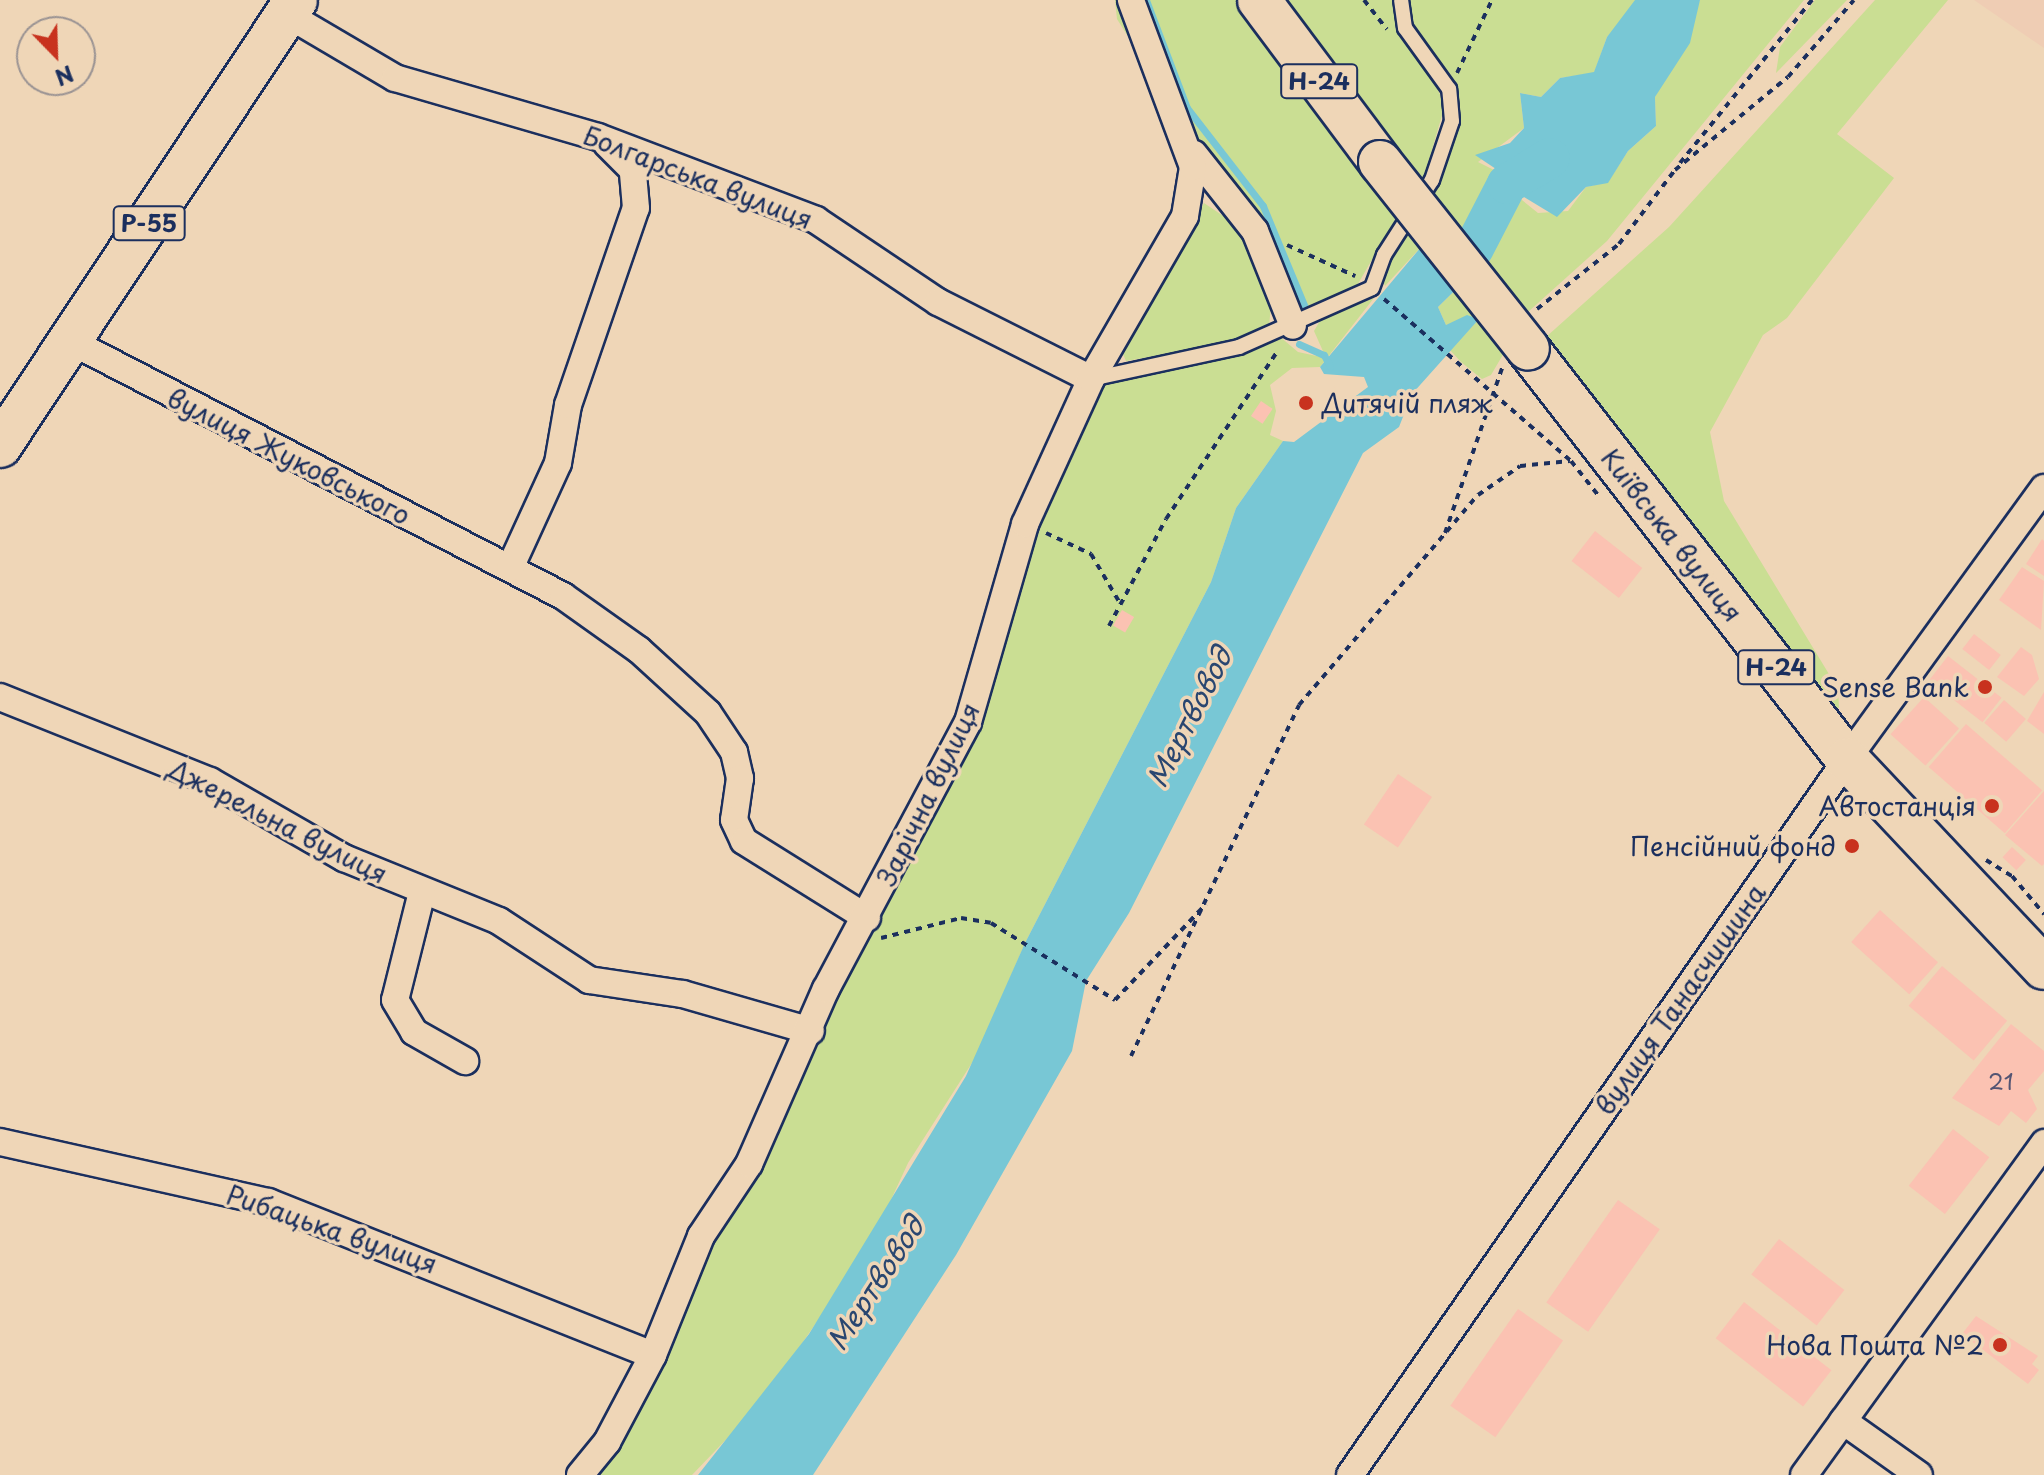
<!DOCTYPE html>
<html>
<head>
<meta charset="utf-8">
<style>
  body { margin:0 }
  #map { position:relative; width:2044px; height:1475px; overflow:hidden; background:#efd6b7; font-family:"Playpen Sans",sans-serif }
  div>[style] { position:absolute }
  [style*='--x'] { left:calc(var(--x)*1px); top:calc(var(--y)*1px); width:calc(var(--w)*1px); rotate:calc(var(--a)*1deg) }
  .built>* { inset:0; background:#efcdb4 }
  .green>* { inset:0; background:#cade93 }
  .water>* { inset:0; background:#78c7d5 }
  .stream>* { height:7px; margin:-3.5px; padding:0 3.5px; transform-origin:3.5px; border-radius:3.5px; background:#78c7d5 }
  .river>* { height:40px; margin:-20px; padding:0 20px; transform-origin:20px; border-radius:20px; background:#78c7d5 }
  .building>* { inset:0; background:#fbc2b2; transform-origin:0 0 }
  .path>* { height:4px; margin-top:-2px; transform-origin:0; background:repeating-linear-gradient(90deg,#1b2f5e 0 6px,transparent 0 12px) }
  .roads { filter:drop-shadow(2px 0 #1b2f5e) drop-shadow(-2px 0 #1b2f5e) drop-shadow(0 2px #1b2f5e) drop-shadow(0 -2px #1b2f5e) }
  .lane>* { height:14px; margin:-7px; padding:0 7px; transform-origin:7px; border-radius:7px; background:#efd6b7 }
  .street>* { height:26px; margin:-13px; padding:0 13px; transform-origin:13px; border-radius:13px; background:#efd6b7 }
  .primary>* { height:42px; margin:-21px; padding:0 21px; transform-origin:21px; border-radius:21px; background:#efd6b7 }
  .bridges { filter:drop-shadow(2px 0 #1b2f5e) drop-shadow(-2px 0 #1b2f5e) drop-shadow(0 2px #1b2f5e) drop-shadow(0 -2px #1b2f5e) }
  .primary-bridge>* { height:42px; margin:-21px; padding:0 21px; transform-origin:21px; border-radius:21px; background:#efd6b7 }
  .dots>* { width:22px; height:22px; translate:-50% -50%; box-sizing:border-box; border:4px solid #efd6b7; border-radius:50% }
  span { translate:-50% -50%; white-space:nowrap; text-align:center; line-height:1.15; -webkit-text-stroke:7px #efd6b7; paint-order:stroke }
  .number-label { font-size:22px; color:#535473 }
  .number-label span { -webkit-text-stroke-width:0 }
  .shield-label span { padding:2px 6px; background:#efd6b7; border:2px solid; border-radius:6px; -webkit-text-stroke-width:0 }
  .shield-label { font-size:24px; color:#1b2f5e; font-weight:700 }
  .street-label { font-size:26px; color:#1b2f5e }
  .poi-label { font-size:26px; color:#1b2f5e }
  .left { translate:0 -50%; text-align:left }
  .right { translate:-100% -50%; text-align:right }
  .water-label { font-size:28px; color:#294670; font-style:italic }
  .north { position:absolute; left:16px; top:16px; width:80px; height:80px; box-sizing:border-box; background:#efd6b7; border:2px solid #9a9393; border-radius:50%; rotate:157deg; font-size:22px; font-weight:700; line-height:32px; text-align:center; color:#1b2f5e }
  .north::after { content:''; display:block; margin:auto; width:28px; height:36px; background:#c8321e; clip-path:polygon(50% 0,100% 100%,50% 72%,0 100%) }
</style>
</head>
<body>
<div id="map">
  <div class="built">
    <div style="clip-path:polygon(1974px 0,2044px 0,2044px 48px)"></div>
  </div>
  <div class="green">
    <div style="clip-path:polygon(1115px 0,1242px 0,1399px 213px,1355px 289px,1300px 312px,1117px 19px)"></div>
    <div style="clip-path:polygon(1286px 0,1396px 0,1445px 105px,1423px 181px)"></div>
    <div style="clip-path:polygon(1410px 0,1635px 0,1635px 9px,1607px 37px,1594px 73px,1560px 78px,1541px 97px,1520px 93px,1524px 128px,1478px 162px,1508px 177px,1477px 236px,1421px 247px,1385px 286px,1381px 275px,1437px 184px,1458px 122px,1455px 86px,1413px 25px)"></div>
    <div style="clip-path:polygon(1804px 0,1607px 241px,1528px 312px,1491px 375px,1482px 379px,1461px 362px,1450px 350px,1478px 320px,1446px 325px,1438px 307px,1483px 263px,1499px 202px,1517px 196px,1538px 213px,1568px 211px,1586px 187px,1608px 182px,1628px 151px,1656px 126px,1655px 97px,1700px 0)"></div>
    <div style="clip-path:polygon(1815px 0,1847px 0,1776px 73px,1780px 47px)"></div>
    <div style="clip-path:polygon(1875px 0,1948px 0,1837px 134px,1894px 178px,1787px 318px,1763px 335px,1710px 432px,1724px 501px,1838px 689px,1839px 708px,1824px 708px,1548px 360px,1546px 337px,1669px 227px)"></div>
    <div style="clip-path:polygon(1204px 203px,1247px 232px,1272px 296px,1269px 326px,1226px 344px,1126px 361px,1120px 347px)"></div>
    <div style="clip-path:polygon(1374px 298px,1320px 367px,1292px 368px,1270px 385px,1276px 411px,1270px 435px,1283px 441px,1236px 508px,1211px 582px,1025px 943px,977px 1055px,908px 1163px,871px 1243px,761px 1403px,692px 1475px,578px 1475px,971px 727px,1029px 534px,1100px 384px,1208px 361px,1279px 336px,1298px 352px,1326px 358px,1314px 331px,1321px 319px)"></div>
  </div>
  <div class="water">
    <div style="clip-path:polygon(1635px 0,1700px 0,1690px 43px,1655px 97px,1656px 126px,1628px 151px,1608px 183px,1586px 187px,1557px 217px,1524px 197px,1499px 202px,1483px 263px,1438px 307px,1446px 325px,1467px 315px,1479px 319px,1412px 394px,1399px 427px,1363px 453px,1129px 913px,1086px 981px,1072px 1051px,956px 1255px,813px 1475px,698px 1475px,809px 1334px,966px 1076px,1025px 943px,1211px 582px,1236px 508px,1283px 441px,1294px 442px,1368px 387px,1364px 377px,1324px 374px,1320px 367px,1421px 247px,1477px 236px,1508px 177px,1475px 155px,1510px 143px,1524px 128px,1520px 93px,1541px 97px,1560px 78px,1594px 72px,1607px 37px)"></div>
  </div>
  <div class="stream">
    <div style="--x:1146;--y:0;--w:116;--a:69.2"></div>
    <div style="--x:1187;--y:108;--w:124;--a:52.2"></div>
    <div style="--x:1263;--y:206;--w:113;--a:67.5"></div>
    <div style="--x:1299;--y:344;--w:27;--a:24"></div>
    <div style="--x:1324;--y:355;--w:13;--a:63"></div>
  </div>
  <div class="river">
    <div style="--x:1474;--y:248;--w:72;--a:-62.7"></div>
    <div style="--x:1507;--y:184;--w:50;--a:-31.2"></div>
  </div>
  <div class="building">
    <div style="left:1261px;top:401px;width:14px;height:18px;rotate:34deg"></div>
    <div style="left:1595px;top:531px;width:60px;height:38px;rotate:38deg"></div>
    <div style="clip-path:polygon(2042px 539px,2044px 541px,2044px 576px,2026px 564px)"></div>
    <div style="clip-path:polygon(2022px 567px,2044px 581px,2041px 630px,1999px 600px)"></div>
    <div style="left:1122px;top:610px;width:14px;height:18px;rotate:30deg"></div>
    <div style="left:1974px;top:634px;width:34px;height:19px;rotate:38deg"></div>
    <div style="clip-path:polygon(2021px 647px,2032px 655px,2039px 679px,2024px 696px,1997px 677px)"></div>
    <div style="left:1948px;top:656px;width:68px;height:31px;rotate:38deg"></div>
    <div style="clip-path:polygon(2044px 692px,2044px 734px,2027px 721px)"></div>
    <div style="left:1924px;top:697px;width:47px;height:50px;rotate:42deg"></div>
    <div style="left:2004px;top:700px;width:29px;height:30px;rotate:41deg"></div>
    <div style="left:1966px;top:724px;width:101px;height:57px;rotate:41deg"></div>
    <div style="left:1398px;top:774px;width:41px;height:61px;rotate:34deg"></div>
    <div style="clip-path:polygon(2044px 791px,2044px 864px,2042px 866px,2005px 835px)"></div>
    <div style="left:2012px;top:847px;width:19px;height:14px;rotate:43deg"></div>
    <div style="left:1880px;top:910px;width:78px;height:43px;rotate:42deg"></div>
    <div style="left:1942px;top:966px;width:85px;height:52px;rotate:40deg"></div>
    <div style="clip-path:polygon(2011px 1024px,2044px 1051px,2044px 1071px,2028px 1090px,2037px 1109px,2026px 1123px,2011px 1111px,1999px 1126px,1952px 1098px)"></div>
    <div style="left:1953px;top:1129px;width:46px;height:72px;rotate:38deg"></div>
    <div style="left:1618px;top:1200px;width:51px;height:125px;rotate:35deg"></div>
    <div style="left:1779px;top:1239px;width:83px;height:45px;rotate:38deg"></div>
    <div style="left:1744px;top:1302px;width:111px;height:46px;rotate:38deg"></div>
    <div style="left:1518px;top:1309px;width:55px;height:118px;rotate:35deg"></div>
    <div style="clip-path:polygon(1976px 1316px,2038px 1356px,2032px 1364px,2039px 1370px,2028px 1384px,1962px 1334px)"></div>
  </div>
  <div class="path">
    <div style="--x:1364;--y:0;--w:37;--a:52"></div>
    <div style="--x:1457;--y:73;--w:81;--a:-64.4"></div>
    <div style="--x:1680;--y:163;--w:210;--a:-51"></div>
    <div style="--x:1287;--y:245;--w:75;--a:24.5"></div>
    <div style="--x:1384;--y:299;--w:247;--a:40.9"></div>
    <div style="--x:1571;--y:461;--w:43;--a:51.5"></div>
    <div style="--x:1537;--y:309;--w:105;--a:-38.4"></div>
    <div style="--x:1619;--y:244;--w:93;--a:-52.9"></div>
    <div style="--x:1675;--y:170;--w:146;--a:-39.5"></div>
    <div style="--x:1788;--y:77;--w:101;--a:-49.4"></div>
    <div style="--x:1046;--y:533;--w:50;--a:25"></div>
    <div style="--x:1091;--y:554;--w:59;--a:59.5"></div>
    <div style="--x:1445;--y:533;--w:175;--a:-70.9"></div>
    <div style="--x:1109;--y:626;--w:121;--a:-62"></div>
    <div style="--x:1166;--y:519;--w:201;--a:-56.4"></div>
    <div style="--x:1986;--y:860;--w:31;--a:32"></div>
    <div style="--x:2012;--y:876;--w:50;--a:49.9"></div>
    <div style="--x:881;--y:938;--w:82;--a:-14"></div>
    <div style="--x:961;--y:918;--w:30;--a:9"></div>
    <div style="--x:991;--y:923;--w:146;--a:31.8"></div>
    <div style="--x:1115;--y:1000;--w:132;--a:-46.5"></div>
    <div style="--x:1131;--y:1056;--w:389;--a:-64.4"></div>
    <div style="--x:1299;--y:705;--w:276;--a:-49.6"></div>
    <div style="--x:1478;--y:495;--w:51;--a:-34.6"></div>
    <div style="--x:1520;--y:466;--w:50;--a:-5.7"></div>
  </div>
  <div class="roads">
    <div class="lane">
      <div style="--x:1091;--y:379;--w:151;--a:-12.2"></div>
      <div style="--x:1239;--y:347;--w:145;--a:-23.9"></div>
      <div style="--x:1372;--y:288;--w:35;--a:-70"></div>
      <div style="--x:1384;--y:255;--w:89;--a:-57.4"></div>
      <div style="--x:1432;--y:180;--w:62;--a:-71.3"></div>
      <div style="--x:1452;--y:121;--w:32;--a:-95"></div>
      <div style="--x:1449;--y:89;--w:75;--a:-125.8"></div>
      <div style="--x:1405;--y:28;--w:28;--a:-98"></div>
    </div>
    <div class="street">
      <div style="--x:288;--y:15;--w:124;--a:30.5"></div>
      <div style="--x:395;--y:78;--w:211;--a:16.2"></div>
      <div style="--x:598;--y:137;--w:233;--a:20.8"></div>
      <div style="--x:816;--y:220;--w:147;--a:33.9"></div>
      <div style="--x:938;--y:302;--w:171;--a:26.7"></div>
      <div style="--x:1194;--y:154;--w:98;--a:51.6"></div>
      <div style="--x:1255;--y:231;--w:102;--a:68.2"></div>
      <div style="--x:70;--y:341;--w:555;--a:27.35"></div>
      <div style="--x:563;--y:596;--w:93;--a:35.4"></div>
      <div style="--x:639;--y:650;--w:93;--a:42.4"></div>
      <div style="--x:708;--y:713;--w:47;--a:56.3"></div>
      <div style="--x:734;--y:752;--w:27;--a:77"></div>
      <div style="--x:740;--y:778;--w:42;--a:98.1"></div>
      <div style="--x:734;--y:820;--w:23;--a:65"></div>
      <div style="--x:744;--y:841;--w:145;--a:32"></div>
      <div style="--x:510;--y:568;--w:115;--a:-65.4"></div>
      <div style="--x:558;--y:463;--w:59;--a:-80.2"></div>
      <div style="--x:568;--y:405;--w:208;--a:-71"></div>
      <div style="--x:636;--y:208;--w:38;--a:-95"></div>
      <div style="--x:633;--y:170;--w:37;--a:-135"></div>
      <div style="--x:0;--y:697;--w:226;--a:21.8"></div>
      <div style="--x:210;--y:781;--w:155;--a:29.9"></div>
      <div style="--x:344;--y:858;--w:167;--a:22.1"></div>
      <div style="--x:499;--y:921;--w:108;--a:33.2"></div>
      <div style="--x:589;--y:980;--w:95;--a:8.5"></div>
      <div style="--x:683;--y:994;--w:133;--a:16.1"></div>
      <div style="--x:422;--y:892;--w:111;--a:104"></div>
      <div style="--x:395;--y:1000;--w:37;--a:59"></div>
      <div style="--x:414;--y:1032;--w:59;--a:29.6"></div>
      <div style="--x:0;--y:1142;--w:275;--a:12.6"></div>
      <div style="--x:268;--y:1202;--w:414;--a:21.7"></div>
      <div style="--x:1843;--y:1421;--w:93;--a:35.4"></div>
      <div style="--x:580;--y:1475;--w:43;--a:-50.7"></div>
      <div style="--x:607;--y:1442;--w:98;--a:-62.1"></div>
      <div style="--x:653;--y:1355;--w:128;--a:-68"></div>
      <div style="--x:701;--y:1236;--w:87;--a:-56.3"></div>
      <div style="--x:749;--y:1164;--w:191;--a:-66.3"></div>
      <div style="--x:826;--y:989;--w:302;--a:-62"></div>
      <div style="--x:968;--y:722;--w:206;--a:-73.9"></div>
      <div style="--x:1025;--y:524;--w:159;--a:-65.5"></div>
      <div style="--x:1091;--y:379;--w:188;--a:-60"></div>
      <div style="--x:1185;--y:216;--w:50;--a:-80.7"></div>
      <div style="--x:1193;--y:167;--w:178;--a:-110.4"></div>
      <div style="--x:1350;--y:1475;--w:872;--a:-55.23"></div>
      <div style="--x:1847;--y:759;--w:335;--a:-54"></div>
      <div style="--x:1804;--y:1475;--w:410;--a:-54.1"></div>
    </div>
    <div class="primary">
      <div style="--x:1259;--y:0;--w:202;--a:53.2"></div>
      <div style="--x:1528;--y:349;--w:519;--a:52.12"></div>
      <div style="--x:1847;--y:759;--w:287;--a:46.7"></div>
      <div style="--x:0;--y:446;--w:535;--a:-56.43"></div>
    </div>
  </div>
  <div class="bridges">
    <div class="primary-bridge">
      <div style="--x:1380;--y:162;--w:238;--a:51.6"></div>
    </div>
  </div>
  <div class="dots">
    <div style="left:1306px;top:403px;background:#c8321e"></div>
    <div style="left:1985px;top:687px;background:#c8321e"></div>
    <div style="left:1992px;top:806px;background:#c8321e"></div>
    <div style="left:1852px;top:846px;background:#c8321e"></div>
    <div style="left:2000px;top:1345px;background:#c8321e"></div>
  </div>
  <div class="number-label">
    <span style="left:2001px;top:1081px">21</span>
  </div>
  <div class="shield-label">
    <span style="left:1319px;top:81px">Н-24</span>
    <span style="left:149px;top:223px">Р-55</span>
    <span style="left:1776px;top:667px">Н-24</span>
  </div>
  <div class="street-label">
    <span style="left:698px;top:177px;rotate:21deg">Болгарська вулиця</span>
    <span style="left:289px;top:456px;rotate:27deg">вулиця Жуковського</span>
    <span style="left:1672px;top:535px;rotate:52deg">Київська вулиця</span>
    <span style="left:928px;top:794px;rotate:-64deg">Зарічна вулиця</span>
    <span style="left:278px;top:821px;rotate:27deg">Джерельна вулиця</span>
    <span style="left:1680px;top:999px;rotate:-55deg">вулиця Танасчишина</span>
    <span style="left:332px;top:1229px;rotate:19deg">Рибацька вулиця</span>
  </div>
  <div class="poi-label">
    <span class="left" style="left:1322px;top:403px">Дитячій пляж</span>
    <span class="right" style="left:1969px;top:687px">Sense Bank</span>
    <span class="right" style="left:1976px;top:806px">Автостанція</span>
    <span class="right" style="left:1836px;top:846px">Пенсійний фонд</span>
    <span class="right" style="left:1984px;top:1345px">Нова Пошта №2</span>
  </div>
  <div class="water-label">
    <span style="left:1189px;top:717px;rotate:-63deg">Мертвовод</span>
    <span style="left:875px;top:1283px;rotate:-57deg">Мертвовод</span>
  </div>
  <div class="north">N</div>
</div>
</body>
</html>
